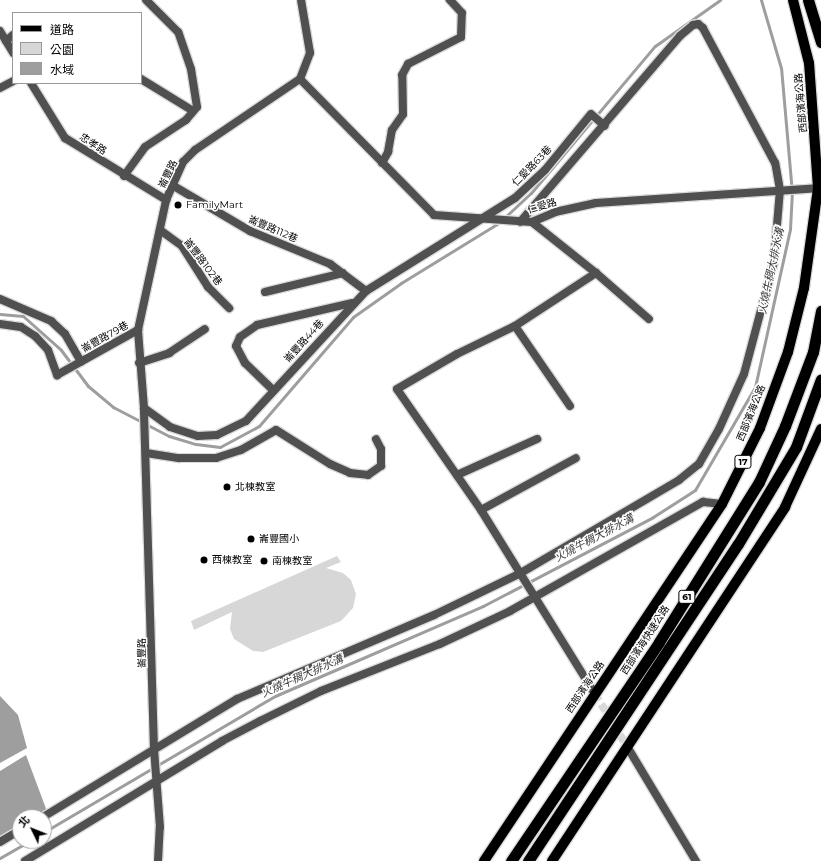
<!DOCTYPE html>
<html>
<head>
<meta charset="utf-8">
<style>
  body { margin:0 }
  #map { position:relative; width:821px; height:861px; overflow:hidden; background:#fff; font-family:Montserrat,"Noto Sans TC",sans-serif }
  div>[style] { position:absolute }
  [style*='--x'] { left:calc(var(--x)*1px); top:calc(var(--y)*1px); width:calc(var(--w)*1px); rotate:calc(var(--a)*1deg) }
  .green>* { inset:0; background:#d7d7d7 }
  .water>* { inset:0; background:#9e9e9e }
  .stream>* { height:3px; margin:-1.5px; padding:0 1.5px; transform-origin:1.5px; border-radius:1.5px; background:#9e9e9e }
  .minor-tunnel>* { height:8px; margin-top:-4px; transform-origin:0; background:repeating-linear-gradient(90deg,#d9d9d9 0 8px,transparent 0 12px) }
  .roads { filter:drop-shadow(1px 0 #dbdbdb) drop-shadow(-1px 0 #dbdbdb) drop-shadow(0 1px #dbdbdb) drop-shadow(0 -1px #dbdbdb) }
  .minor>* { height:8px; margin:-4px; padding:0 4px; transform-origin:4px; border-radius:4px; background:#505050 }
  .tertiary>* { height:8px; margin:-4px; padding:0 4px; transform-origin:4px; border-radius:4px; background:#505050 }
  .primary>* { height:10px; margin:-5px; padding:0 5px; transform-origin:5px; border-radius:5px; background:#000 }
  .trunk>* { height:11px; margin:-5.5px; padding:0 5.5px; transform-origin:5.5px; border-radius:5.5px; background:#000 }
  .dots>* { width:11px; height:11px; translate:-50% -50%; box-sizing:border-box; border:2px solid #fff; border-radius:50% }
  span { translate:-50% -50%; white-space:nowrap; text-align:center; line-height:1.15; -webkit-text-stroke:3px #fff; paint-order:stroke }
  .shield-label span { padding:1px 3px; background:#fff; border:1px solid; border-radius:3px; -webkit-text-stroke-width:0 }
  .shield-label { font-size:9px; color:#000; font-weight:700 }
  .street-label { font-size:10px; color:#000 }
  .poi-label { font-size:10px; color:#000 }
  .left { translate:0 -50%; text-align:left }
  .water-label { font-size:11px; color:#3f3f3f; font-style:italic }
  .legend { position:absolute; left:12px; top:12px; width:130px; height:72px; box-sizing:border-box; background:#fff; border:1px solid #999; margin:0; padding:5px 7px; list-style:none; font-size:12px; color:#000 }
  .legend li { display:flex; align-items:center; gap:8px; height:20px }
  .legend b { width:20px; border:1px solid #999 }
  .north { position:absolute; left:12px; top:809px; width:40px; height:40px; box-sizing:border-box; background:#fff; border:1px solid #999; border-radius:50%; rotate:313deg; font-size:11px; font-weight:700; line-height:16px; text-align:center; color:#000 }
  .north::after { content:''; display:block; margin:auto; width:14px; height:18px; background:#000; clip-path:polygon(50% 0,100% 100%,50% 72%,0 100%) }
</style>
</head>
<body>
<div id="map">
  <div class="green">
    <div style="clip-path:polygon(337px 556px,341px 562px,326px 568px,343px 573px,351px 580px,356px 594px,353px 608px,341px 621px,263px 652px,253px 651px,234px 639px,230px 629px,232px 612px,194px 630px,191px 621px)"></div>
  </div>
  <div class="water">
    <div style="clip-path:polygon(0 696px,18px 715px,27px 748px,0 763px)"></div>
    <div style="clip-path:polygon(26px 755px,48px 814px,42px 817px,20px 817px,20px 829px,0 840px,0 771px)"></div>
  </div>
  <div class="stream">
    <div style="--x:504;--y:218;--w:37;--a:-43"></div>
    <div style="--x:531;--y:193;--w:192;--a:-49.9"></div>
    <div style="--x:655;--y:46;--w:80;--a:-35.3"></div>
    <div style="--x:0;--y:314;--w:23;--a:5"></div>
    <div style="--x:23;--y:316;--w:51;--a:41.8"></div>
    <div style="--x:61;--y:350;--w:45;--a:53.1"></div>
    <div style="--x:88;--y:386;--w:33;--a:40"></div>
    <div style="--x:113;--y:407;--w:63;--a:27.4"></div>
    <div style="--x:169;--y:436;--w:28;--a:17"></div>
    <div style="--x:196;--y:444;--w:24;--a:7"></div>
    <div style="--x:220;--y:447;--w:44;--a:-28.3"></div>
    <div style="--x:259;--y:426;--w:144;--a:-49.2"></div>
    <div style="--x:353;--y:317;--w:59;--a:-35.3"></div>
    <div style="--x:401;--y:283;--w:116;--a:-31.6"></div>
    <div style="--x:44;--y:832;--w:268;--a:-30.5"></div>
    <div style="--x:275;--y:696;--w:227;--a:-23.4"></div>
    <div style="--x:483;--y:606;--w:192;--a:-27.6"></div>
    <div style="--x:653;--y:517;--w:50;--a:-32.7"></div>
    <div style="--x:695;--y:490;--w:119;--a:-59.8"></div>
    <div style="--x:755;--y:387;--w:162;--a:-77.5"></div>
    <div style="--x:790;--y:229;--w:36;--a:-87"></div>
    <div style="--x:792;--y:193;--w:125;--a:-95"></div>
    <div style="--x:781;--y:68;--w:71;--a:-106.4"></div>
    <div style="--x:0;--y:858;--w:34;--a:-30"></div>
  </div>
  <div class="minor-tunnel">
    <div style="--x:595;--y:694;--w:63;--a:58.6"></div>
  </div>
  <div class="roads">
    <div class="minor">
      <div style="--x:6;--y:41;--w:9;--a:-41"></div>
      <div style="--x:141;--y:79;--w:61;--a:31.6"></div>
      <div style="--x:300;--y:79;--w:28;--a:-69"></div>
      <div style="--x:310;--y:53;--w:54;--a:-99.6"></div>
      <div style="--x:382;--y:163;--w:13;--a:-61"></div>
      <div style="--x:388;--y:152;--w:22;--a:-80"></div>
      <div style="--x:392;--y:130;--w:19;--a:-55"></div>
      <div style="--x:403;--y:114;--w:39;--a:-91"></div>
      <div style="--x:402;--y:75;--w:13;--a:-61"></div>
      <div style="--x:408;--y:64;--w:59;--a:-27"></div>
      <div style="--x:461;--y:37;--w:24;--a:-88"></div>
      <div style="--x:462;--y:13;--w:18;--a:-133"></div>
      <div style="--x:124;--y:176;--w:36;--a:-54"></div>
      <div style="--x:145;--y:147;--w:49;--a:-33.4"></div>
      <div style="--x:186;--y:120;--w:17;--a:-50"></div>
      <div style="--x:197;--y:107;--w:38;--a:-99"></div>
      <div style="--x:191;--y:69;--w:39;--a:-109"></div>
      <div style="--x:178;--y:32;--w:45;--a:-135"></div>
      <div style="--x:172;--y:185;--w:91;--a:30.5"></div>
      <div style="--x:250;--y:231;--w:87;--a:22.4"></div>
      <div style="--x:330;--y:264;--w:45;--a:36.9"></div>
      <div style="--x:532;--y:222;--w:82;--a:38.6"></div>
      <div style="--x:596;--y:273;--w:70;--a:41"></div>
      <div style="--x:160;--y:230;--w:27;--a:36"></div>
      <div style="--x:182;--y:246;--w:49;--a:57.6"></div>
      <div style="--x:208;--y:287;--w:30;--a:45"></div>
      <div style="--x:265;--y:292;--w:80;--a:-13.7"></div>
      <div style="--x:0;--y:299;--w:56;--a:23.3"></div>
      <div style="--x:51;--y:321;--w:19;--a:43"></div>
      <div style="--x:65;--y:334;--w:32;--a:60"></div>
      <div style="--x:0;--y:324;--w:21;--a:8"></div>
      <div style="--x:21;--y:327;--w:17;--a:33"></div>
      <div style="--x:35;--y:336;--w:19;--a:47"></div>
      <div style="--x:48;--y:350;--w:27;--a:70"></div>
      <div style="--x:57;--y:375;--w:93;--a:-29.1"></div>
      <div style="--x:515;--y:326;--w:97;--a:55.5"></div>
      <div style="--x:139;--y:363;--w:32;--a:-18"></div>
      <div style="--x:169;--y:353;--w:43;--a:-33.7"></div>
      <div style="--x:273;--y:390;--w:39;--a:-136"></div>
      <div style="--x:245;--y:363;--w:19;--a:-118"></div>
      <div style="--x:236;--y:346;--w:10;--a:-66"></div>
      <div style="--x:240;--y:337;--w:21;--a:-35"></div>
      <div style="--x:257;--y:325;--w:98;--a:-13"></div>
      <div style="--x:144;--y:408;--w:32;--a:36"></div>
      <div style="--x:170;--y:427;--w:29;--a:18"></div>
      <div style="--x:198;--y:436;--w:19;--a:-3"></div>
      <div style="--x:217;--y:435;--w:32;--a:-26"></div>
      <div style="--x:246;--y:421;--w:177;--a:-47.3"></div>
      <div style="--x:366;--y:291;--w:176;--a:-32"></div>
      <div style="--x:515;--y:198;--w:41;--a:-43"></div>
      <div style="--x:545;--y:170;--w:72;--a:-50.6"></div>
      <div style="--x:591;--y:114;--w:18;--a:41"></div>
      <div style="--x:146;--y:453;--w:33;--a:9"></div>
      <div style="--x:179;--y:458;--w:37;--a:0"></div>
      <div style="--x:216;--y:458;--w:26;--a:-18"></div>
      <div style="--x:241;--y:450;--w:40;--a:-29.7"></div>
      <div style="--x:276;--y:430;--w:64;--a:32.2"></div>
      <div style="--x:330;--y:464;--w:22;--a:24"></div>
      <div style="--x:350;--y:473;--w:18;--a:6"></div>
      <div style="--x:368;--y:475;--w:16;--a:-35"></div>
      <div style="--x:381;--y:466;--w:17;--a:-90"></div>
      <div style="--x:381;--y:449;--w:11;--a:-117"></div>
      <div style="--x:457;--y:475;--w:88;--a:-24.2"></div>
      <div style="--x:481;--y:510;--w:108;--a:-28.7"></div>
      <div style="--x:595;--y:694;--w:216;--a:-121.8"></div>
      <div style="--x:481;--y:510;--w:147;--a:-124.8"></div>
      <div style="--x:397;--y:389;--w:69;--a:-30.3"></div>
      <div style="--x:457;--y:354;--w:64;--a:-25.8"></div>
      <div style="--x:515;--y:326;--w:97;--a:-33.2"></div>
      <div style="--x:628;--y:748;--w:132;--a:59"></div>
      <div style="--x:43;--y:817;--w:227;--a:-31.3"></div>
      <div style="--x:237;--y:699;--w:214;--a:-23.1"></div>
      <div style="--x:434;--y:615;--w:94;--a:-25.8"></div>
      <div style="--x:519;--y:574;--w:186;--a:-30.4"></div>
      <div style="--x:679;--y:480;--w:26;--a:-39"></div>
      <div style="--x:699;--y:464;--w:40;--a:-60.3"></div>
      <div style="--x:719;--y:429;--w:60;--a:-65.6"></div>
      <div style="--x:744;--y:374;--w:117;--a:-75.1"></div>
      <div style="--x:774;--y:261;--w:71;--a:-85.2"></div>
      <div style="--x:780;--y:190;--w:27;--a:-100"></div>
      <div style="--x:775;--y:163;--w:153;--a:-118.1"></div>
      <div style="--x:703;--y:28;--w:6;--a:-141"></div>
      <div style="--x:698;--y:24;--w:5;--a:169"></div>
      <div style="--x:693;--y:25;--w:17;--a:140"></div>
      <div style="--x:680;--y:36;--w:245;--a:130.7"></div>
      <div style="--x:0;--y:842;--w:23;--a:-31"></div>
      <div style="--x:25;--y:861;--w:231;--a:-31.3"></div>
      <div style="--x:222;--y:741;--w:43;--a:-27.8"></div>
      <div style="--x:260;--y:721;--w:68;--a:-26.2"></div>
      <div style="--x:321;--y:691;--w:128;--a:-21.6"></div>
      <div style="--x:440;--y:644;--w:77;--a:-25.2"></div>
      <div style="--x:510;--y:611;--w:222;--a:-29.5"></div>
      <div style="--x:703;--y:502;--w:19;--a:6"></div>
      <div style="--x:158;--y:861;--w:34;--a:-87"></div>
      <div style="--x:160;--y:827;--w:78;--a:-94.4"></div>
      <div style="--x:154;--y:749;--w:341;--a:-91.7"></div>
      <div style="--x:144;--y:408;--w:78;--a:-94.4"></div>
      <div style="--x:138;--y:330;--w:133;--a:-77.8"></div>
    </div>
    <div class="tertiary">
      <div style="--x:0;--y:31;--w:26;--a:59"></div>
      <div style="--x:31;--y:83;--w:65;--a:58.3"></div>
      <div style="--x:65;--y:138;--w:119;--a:31.5"></div>
      <div style="--x:166;--y:200;--w:42;--a:-65.9"></div>
      <div style="--x:183;--y:162;--w:17;--a:-45"></div>
      <div style="--x:195;--y:150;--w:127;--a:-34.1"></div>
      <div style="--x:300;--y:79;--w:191;--a:45.4"></div>
      <div style="--x:434;--y:215;--w:98;--a:4.1"></div>
      <div style="--x:532;--y:222;--w:25;--a:-23"></div>
      <div style="--x:555;--y:212;--w:42;--a:-12.4"></div>
      <div style="--x:596;--y:203;--w:225;--a:-3.8"></div>
      <div style="--x:0;--y:88;--w:15;--a:-28"></div>
    </div>
    <div class="primary">
      <div style="--x:484;--y:861;--w:429;--a:-56.3"></div>
      <div style="--x:722;--y:504;--w:85;--a:-63.4"></div>
      <div style="--x:760;--y:428;--w:81;--a:-69.8"></div>
      <div style="--x:788;--y:352;--w:66;--a:-76"></div>
      <div style="--x:804;--y:288;--w:101;--a:-82"></div>
      <div style="--x:818;--y:188;--w:125;--a:-94.1"></div>
      <div style="--x:809;--y:63;--w:65;--a:-104.3"></div>
      <div style="--x:552;--y:861;--w:424;--a:-56.6"></div>
      <div style="--x:785;--y:507;--w:86;--a:-65.2"></div>
    </div>
    <div class="trunk">
      <div style="--x:808;--y:0;--w:44;--a:72.8"></div>
      <div style="--x:511;--y:861;--w:264;--a:-55.9"></div>
      <div style="--x:659;--y:642;--w:189;--a:-58"></div>
      <div style="--x:759;--y:482;--w:62;--a:-65.1"></div>
      <div style="--x:785;--y:426;--w:79;--a:-69.3"></div>
      <div style="--x:813;--y:352;--w:42;--a:-79"></div>
      <div style="--x:528;--y:861;--w:380;--a:-56.5"></div>
      <div style="--x:738;--y:544;--w:113;--a:-59.1"></div>
      <div style="--x:796;--y:447;--w:72;--a:-69.8"></div>
    </div>
  </div>
  <div class="dots">
    <div style="left:178px;top:205px;background:#000"></div>
    <div style="left:227px;top:487px;background:#000"></div>
    <div style="left:251px;top:539px;background:#000"></div>
    <div style="left:204px;top:560px;background:#000"></div>
    <div style="left:264px;top:561px;background:#000"></div>
  </div>
  <div class="shield-label">
    <span style="left:743px;top:462px">17</span>
    <span style="left:687px;top:597px">61</span>
  </div>
  <div class="street-label">
    <span style="left:801px;top:103px;rotate:-95deg">西部濱海公路</span>
    <span style="left:93px;top:144px;rotate:33deg">忠孝路</span>
    <span style="left:532px;top:166px;rotate:-46deg">仁愛路63巷</span>
    <span style="left:168px;top:174px;rotate:-64deg">崙豐路</span>
    <span style="left:542px;top:206px;rotate:-17deg">仁愛路</span>
    <span style="left:273px;top:229px;rotate:23deg">崙豐路112巷</span>
    <span style="left:203px;top:262px;rotate:53deg">崙豐路102巷</span>
    <span style="left:105px;top:337px;rotate:-29deg">崙豐路79巷</span>
    <span style="left:304px;top:341px;rotate:-48deg">崙豐路44巷</span>
    <span style="left:751px;top:413px;rotate:-68deg">西部濱海公路</span>
    <span style="left:645px;top:640px;rotate:-57deg">西部濱海快速公路</span>
    <span style="left:142px;top:653px;rotate:-91deg">崙豐路</span>
    <span style="left:585px;top:687px;rotate:-56deg">西部濱海公路</span>
  </div>
  <div class="poi-label">
    <span class="left" style="left:186px;top:205px">FamilyMart</span>
    <span class="left" style="left:235px;top:487px">北棟教室</span>
    <span class="left" style="left:259px;top:539px">崙豐國小</span>
    <span class="left" style="left:212px;top:560px">西棟教室</span>
    <span class="left" style="left:272px;top:561px">南棟教室</span>
  </div>
  <div class="water-label">
    <span style="left:771px;top:271px;rotate:-78deg">火燒牛稠大排水溝</span>
    <span style="left:594px;top:538px;rotate:-28deg">火燒牛稠大排水溝</span>
    <span style="left:302px;top:676px;rotate:-24deg">火燒牛稠大排水溝</span>
  </div>
  <ul class="legend">
  <li><b style="height:5px;background:#000"></b>道路</li>
  <li><b style="height:11px;background:#d7d7d7"></b>公園</li>
  <li><b style="height:11px;background:#9e9e9e"></b>水域</li>
  </ul>
  <div class="north">北</div>
</div>
</body>
</html>
